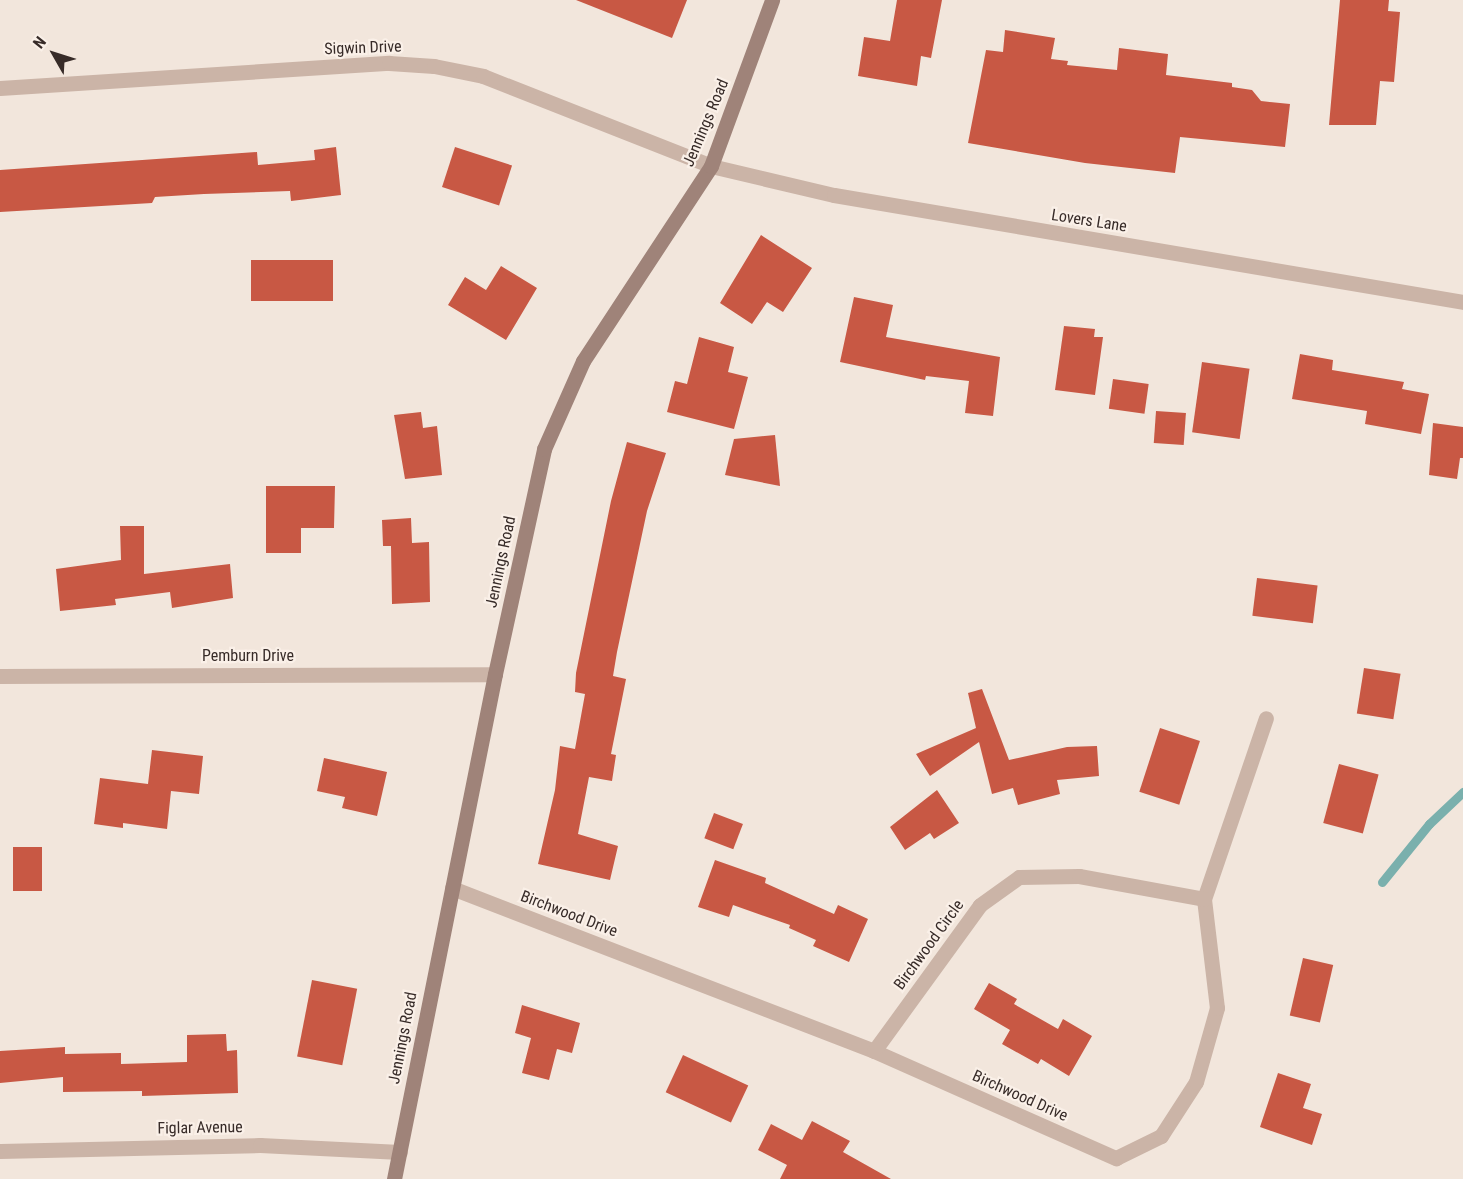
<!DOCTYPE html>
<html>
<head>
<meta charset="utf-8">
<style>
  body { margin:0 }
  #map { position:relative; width:1463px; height:1179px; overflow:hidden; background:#f2e6dc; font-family:"Roboto Condensed",sans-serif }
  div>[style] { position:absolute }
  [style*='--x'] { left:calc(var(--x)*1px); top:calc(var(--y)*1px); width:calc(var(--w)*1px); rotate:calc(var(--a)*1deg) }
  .stream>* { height:9px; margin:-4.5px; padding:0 4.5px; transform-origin:4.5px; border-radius:4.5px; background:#7ab0ad }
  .building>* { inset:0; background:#c85844; transform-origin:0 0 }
  .street>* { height:15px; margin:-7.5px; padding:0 7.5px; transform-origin:7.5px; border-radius:7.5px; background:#cbb4a7 }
  .secondary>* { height:15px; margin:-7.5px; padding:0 7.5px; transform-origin:7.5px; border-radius:7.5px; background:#9f8379 }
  span { translate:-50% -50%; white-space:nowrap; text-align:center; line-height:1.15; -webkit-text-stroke:4.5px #faf0e8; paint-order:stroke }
  .street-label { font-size:16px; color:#372b28 }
  .north { position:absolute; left:24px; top:24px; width:60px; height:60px; -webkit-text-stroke:4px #faf0e8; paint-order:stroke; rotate:309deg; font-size:16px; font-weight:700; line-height:24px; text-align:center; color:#372b28 }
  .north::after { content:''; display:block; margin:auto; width:21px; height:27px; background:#372b28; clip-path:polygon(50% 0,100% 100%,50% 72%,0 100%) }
</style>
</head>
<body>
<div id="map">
  <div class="stream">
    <div style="--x:1382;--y:882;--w:75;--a:-51"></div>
    <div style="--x:1429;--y:824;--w:47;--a:-43.3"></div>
  </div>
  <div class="building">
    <div style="clip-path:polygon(576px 0,687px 0,672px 38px)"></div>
    <div style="clip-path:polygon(897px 0,942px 0,931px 58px,921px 56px,917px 86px,858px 76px,864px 37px,890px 41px)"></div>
    <div style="clip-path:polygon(1340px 0,1389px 0,1388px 11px,1400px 12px,1394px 82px,1380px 81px,1376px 125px,1329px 125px)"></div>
    <div style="clip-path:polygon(1005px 30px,1055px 38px,1051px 59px,1068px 61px,1067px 65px,1117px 70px,1119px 48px,1168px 54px,1166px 75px,1232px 83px,1232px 87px,1252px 90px,1261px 101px,1290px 104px,1285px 147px,1180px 137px,1175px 173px,1085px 163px,968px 143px,986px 50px,1003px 52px)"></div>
    <div style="clip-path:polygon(336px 147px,341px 195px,291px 201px,290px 191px,204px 194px,155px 197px,152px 203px,0 212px,0 170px,257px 152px,258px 165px,315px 160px,314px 150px)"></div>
    <div style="left:455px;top:147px;width:60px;height:42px;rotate:18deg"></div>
    <div style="clip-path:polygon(761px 235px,812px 268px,783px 312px,767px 302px,752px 324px,720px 303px)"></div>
    <div style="left:333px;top:260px;width:41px;height:82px;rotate:90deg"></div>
    <div style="clip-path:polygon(501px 266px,537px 288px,506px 340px,448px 305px,465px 277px,486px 290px)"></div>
    <div style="clip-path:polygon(854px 297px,893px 305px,886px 337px,1000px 357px,993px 416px,965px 413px,969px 381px,926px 376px,925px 380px,840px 362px)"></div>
    <div style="clip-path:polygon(1064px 326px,1095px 329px,1094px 337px,1103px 337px,1095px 395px,1055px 390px)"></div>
    <div style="clip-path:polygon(699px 337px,734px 347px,728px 372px,748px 377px,734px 429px,667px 412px,675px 381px,687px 384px)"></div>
    <div style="clip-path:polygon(1300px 354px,1333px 360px,1332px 370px,1404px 382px,1402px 389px,1429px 394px,1421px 434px,1365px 424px,1367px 411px,1292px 399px)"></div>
    <div style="left:1202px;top:362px;width:48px;height:71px;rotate:8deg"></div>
    <div style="left:1113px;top:379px;width:36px;height:30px;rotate:8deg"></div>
    <div style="left:1156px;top:411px;width:30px;height:32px;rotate:4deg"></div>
    <div style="clip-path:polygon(421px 412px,423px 428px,437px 426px,442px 475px,405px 479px,394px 415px)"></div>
    <div style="clip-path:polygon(1433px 423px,1463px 427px,1463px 458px,1460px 458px,1457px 479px,1429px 475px)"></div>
    <div style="clip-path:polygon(775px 435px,780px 486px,725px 475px,734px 439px)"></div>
    <div style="clip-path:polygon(627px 442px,666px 453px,647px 511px,617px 652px,613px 676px,626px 679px,611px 754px,616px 755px,612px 781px,589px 777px,578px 834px,618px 846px,610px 880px,538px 864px,555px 790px,560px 746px,575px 749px,585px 694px,575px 692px,576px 673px,611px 501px)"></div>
    <div style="clip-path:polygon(266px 486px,335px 486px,334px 528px,301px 528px,301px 553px,266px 553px)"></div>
    <div style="clip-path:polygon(411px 518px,412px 543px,429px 542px,430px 602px,392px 604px,391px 546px,383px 546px,382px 520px)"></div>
    <div style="clip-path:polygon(120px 526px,144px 526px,144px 574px,230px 564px,233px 598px,172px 608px,170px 592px,115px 599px,116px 605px,60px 611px,56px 569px,121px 560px)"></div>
    <div style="left:1257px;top:578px;width:61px;height:38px;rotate:7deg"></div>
    <div style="left:1364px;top:668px;width:37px;height:46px;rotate:9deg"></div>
    <div style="clip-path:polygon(982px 689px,1009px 760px,1067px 747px,1097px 746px,1099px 776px,1057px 780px,1060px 794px,1018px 805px,1013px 788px,992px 794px,979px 742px,930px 776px,916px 754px,976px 728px,968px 693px)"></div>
    <div style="left:1160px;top:728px;width:42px;height:67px;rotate:18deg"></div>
    <div style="clip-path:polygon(152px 750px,203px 756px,199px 794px,171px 791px,167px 829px,123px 823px,123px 828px,94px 824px,100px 778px,148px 784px)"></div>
    <div style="clip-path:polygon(324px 758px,387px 772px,377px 816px,342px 808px,345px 797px,317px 791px)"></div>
    <div style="left:1339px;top:764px;width:41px;height:61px;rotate:15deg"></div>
    <div style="clip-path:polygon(937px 790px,959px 823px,934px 839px,930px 833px,905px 850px,890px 827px)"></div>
    <div style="left:714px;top:813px;width:31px;height:27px;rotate:21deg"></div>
    <div style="left:13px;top:847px;width:29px;height:44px"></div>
    <div style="clip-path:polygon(715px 860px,766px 878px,765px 883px,834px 914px,838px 905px,868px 919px,849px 962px,813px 946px,816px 940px,789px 928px,790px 925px,733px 905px,729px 917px,698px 907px)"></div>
    <div style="left:1303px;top:958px;width:31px;height:59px;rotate:13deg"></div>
    <div style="left:312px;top:980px;width:46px;height:78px;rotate:11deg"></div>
    <div style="clip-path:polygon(989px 983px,1017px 999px,1014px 1004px,1058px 1029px,1063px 1019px,1092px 1036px,1069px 1076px,1041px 1059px,1038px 1064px,1002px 1044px,1010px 1030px,974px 1009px)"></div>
    <div style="clip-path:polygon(522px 1005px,580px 1023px,572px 1053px,557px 1049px,549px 1080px,522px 1073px,531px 1038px,515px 1033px)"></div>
    <div style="clip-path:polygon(226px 1034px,227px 1051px,237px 1050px,238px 1093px,142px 1096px,142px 1091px,63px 1092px,63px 1077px,0 1083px,0 1051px,65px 1047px,65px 1054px,121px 1053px,121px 1064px,187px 1062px,187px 1035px)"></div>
    <div style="left:683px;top:1055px;width:72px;height:41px;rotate:25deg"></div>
    <div style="clip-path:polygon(1278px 1073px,1311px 1084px,1303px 1108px,1322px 1114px,1312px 1145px,1260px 1127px)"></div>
    <div style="clip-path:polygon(812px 1121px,850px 1141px,843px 1152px,891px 1179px,780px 1179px,787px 1165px,758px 1150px,771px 1124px,802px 1140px)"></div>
  </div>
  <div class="street">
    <div style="--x:0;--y:88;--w:390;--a:-3.7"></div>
    <div style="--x:389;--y:63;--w:45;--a:3.8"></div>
    <div style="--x:434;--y:66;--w:50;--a:11.5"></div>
    <div style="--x:483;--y:76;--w:245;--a:21.5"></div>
    <div style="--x:711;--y:166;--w:126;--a:13.3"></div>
    <div style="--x:834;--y:195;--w:638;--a:9.65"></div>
    <div style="--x:0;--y:676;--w:495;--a:-0.2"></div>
    <div style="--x:452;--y:888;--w:452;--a:21.1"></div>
    <div style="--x:874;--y:1051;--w:265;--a:23.9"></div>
    <div style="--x:1116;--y:1158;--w:50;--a:-26.1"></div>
    <div style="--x:1161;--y:1136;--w:64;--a:-57.1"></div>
    <div style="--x:1196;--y:1082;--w:77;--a:-74.2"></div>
    <div style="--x:1217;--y:1008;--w:110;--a:-96.8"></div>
    <div style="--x:1204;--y:899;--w:191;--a:-71.1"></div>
    <div style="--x:874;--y:1051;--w:180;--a:-54"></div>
    <div style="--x:980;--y:905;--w:48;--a:-35.7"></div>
    <div style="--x:1019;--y:877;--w:60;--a:-1"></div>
    <div style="--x:1079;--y:876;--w:127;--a:10.4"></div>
    <div style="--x:0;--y:1151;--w:260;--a:-1.3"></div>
    <div style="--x:260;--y:1145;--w:140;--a:2.9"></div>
  </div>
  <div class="secondary">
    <div style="--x:394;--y:1179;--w:515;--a:-78.69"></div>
    <div style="--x:495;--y:674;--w:230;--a:-77.7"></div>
    <div style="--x:544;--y:449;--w:96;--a:-66.1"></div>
    <div style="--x:583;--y:361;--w:233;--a:-56.7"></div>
    <div style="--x:711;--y:166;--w:177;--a:-69.8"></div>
  </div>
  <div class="street-label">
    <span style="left:363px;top:48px;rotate:-2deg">Sigwin Drive</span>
    <span style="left:706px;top:123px;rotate:-67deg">Jennings Road</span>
    <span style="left:1089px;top:221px;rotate:9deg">Lovers Lane</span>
    <span style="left:501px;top:562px;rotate:-78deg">Jennings Road</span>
    <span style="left:248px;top:656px">Pemburn Drive</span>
    <span style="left:569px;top:914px;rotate:21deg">Birchwood Drive</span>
    <span style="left:929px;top:945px;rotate:-54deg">Birchwood Circle</span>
    <span style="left:403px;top:1038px;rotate:-79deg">Jennings Road</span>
    <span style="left:1020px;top:1096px;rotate:24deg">Birchwood Drive</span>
    <span style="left:200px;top:1128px;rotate:-1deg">Figlar Avenue</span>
  </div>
  <div class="north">N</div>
</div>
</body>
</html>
